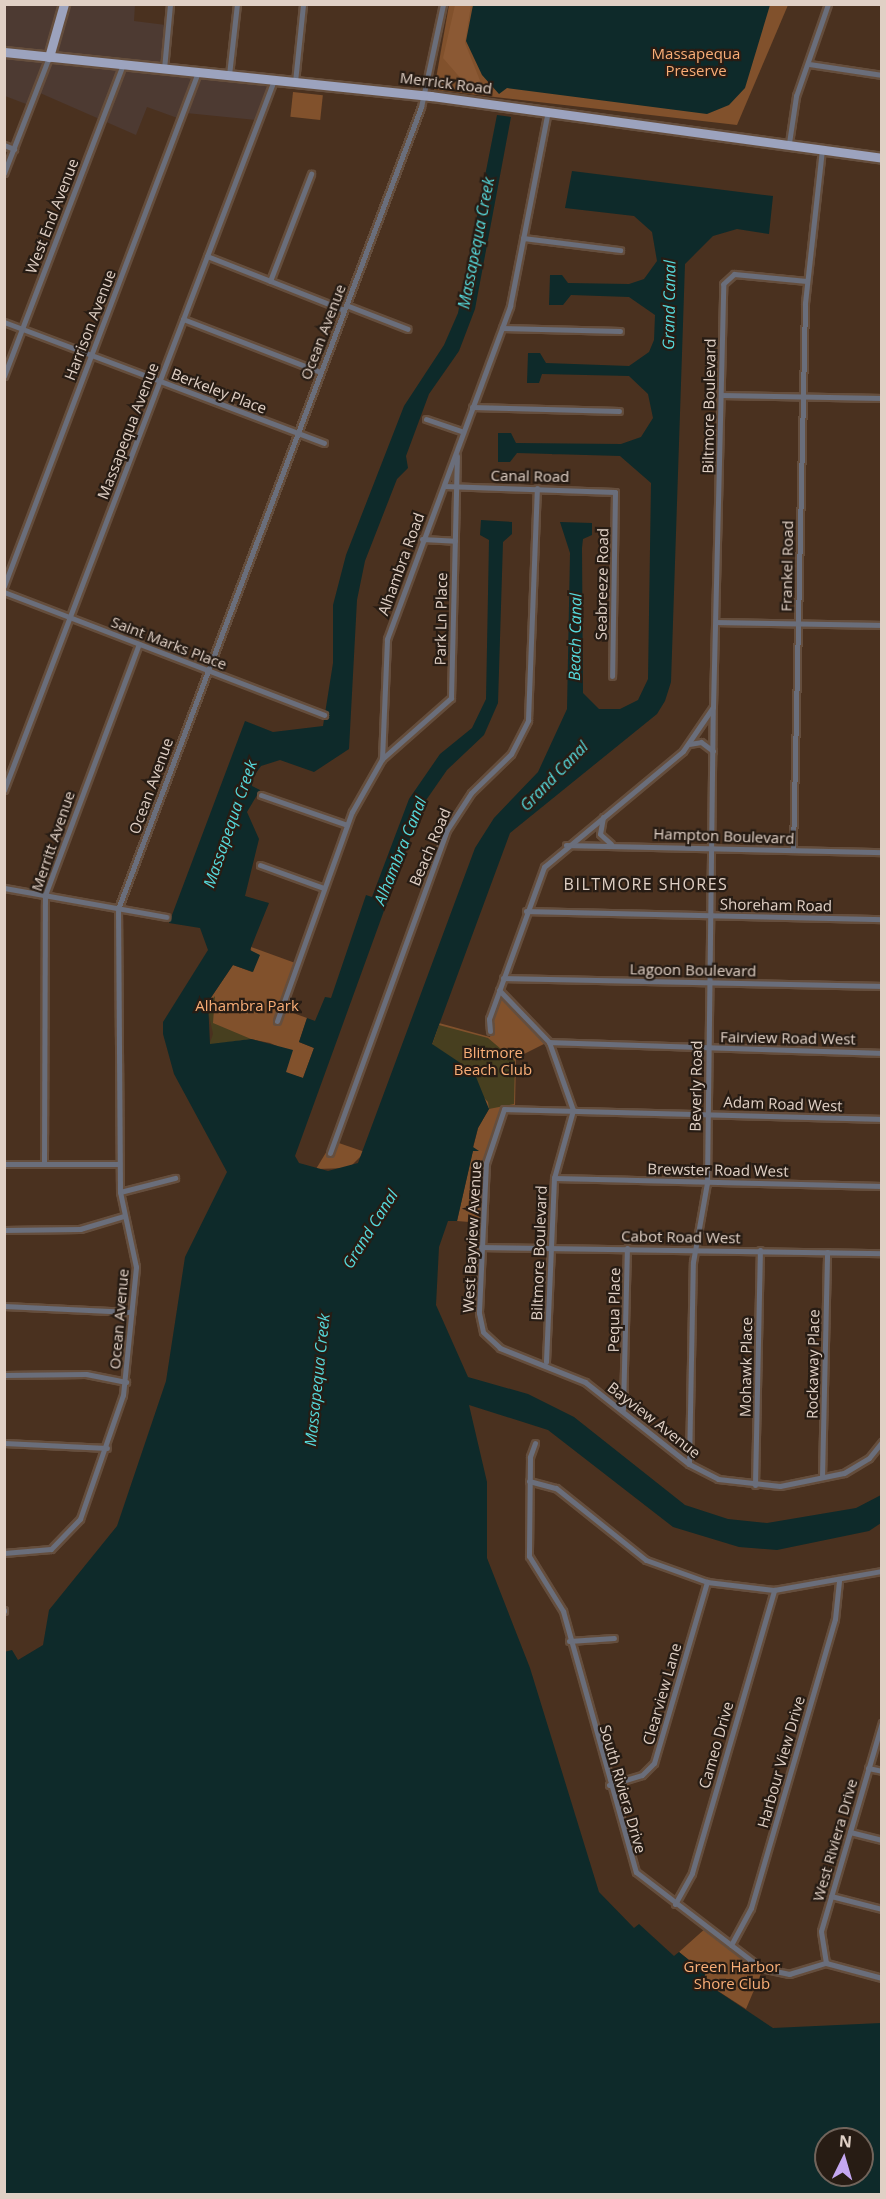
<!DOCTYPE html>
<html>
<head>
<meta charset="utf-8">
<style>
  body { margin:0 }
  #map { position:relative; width:886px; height:2199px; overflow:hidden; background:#4a311f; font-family:"Open Sans",sans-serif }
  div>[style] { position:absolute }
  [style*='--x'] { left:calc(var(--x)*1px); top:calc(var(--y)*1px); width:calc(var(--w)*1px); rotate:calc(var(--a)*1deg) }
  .commercial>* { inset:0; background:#4d3a32 }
  .green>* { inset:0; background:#81512c; transform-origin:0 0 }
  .forest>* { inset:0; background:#8b5934 }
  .sand>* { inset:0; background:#473f1f }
  .water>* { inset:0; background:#0e2a2a }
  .roads { filter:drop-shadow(2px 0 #654e3d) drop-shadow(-2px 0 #654e3d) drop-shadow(0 2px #654e3d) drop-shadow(0 -2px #654e3d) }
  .minor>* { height:5px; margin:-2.5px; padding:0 2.5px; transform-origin:2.5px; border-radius:2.5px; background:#6a6e7b }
  .primary>* { height:9px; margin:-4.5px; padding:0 4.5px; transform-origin:4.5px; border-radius:4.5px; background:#9ca3be }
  span { translate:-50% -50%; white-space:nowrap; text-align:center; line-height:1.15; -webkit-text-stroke:4.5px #271c14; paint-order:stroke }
  .park-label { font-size:15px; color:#f9ae77 }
  .street-label { font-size:15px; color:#e0d0c5 }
  .water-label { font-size:16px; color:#56d9db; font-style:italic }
  .neighbourhood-label { font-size:16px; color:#e0d0c5; letter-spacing:1.5px }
  .frame { position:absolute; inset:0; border:6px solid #e0d0c5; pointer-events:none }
  .north { position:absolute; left:814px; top:2127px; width:60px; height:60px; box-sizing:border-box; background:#271c14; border:2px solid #71645b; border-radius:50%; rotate:5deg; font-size:16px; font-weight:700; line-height:24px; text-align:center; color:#e0d0c5 }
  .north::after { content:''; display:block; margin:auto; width:21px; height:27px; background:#c4a7f1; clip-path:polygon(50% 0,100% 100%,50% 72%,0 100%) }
</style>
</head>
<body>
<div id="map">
  <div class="commercial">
    <div style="clip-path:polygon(4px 5px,135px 5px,134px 21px,166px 25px,161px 75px,270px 86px,257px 120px,186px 113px,183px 120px,147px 107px,136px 135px,40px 93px,34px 107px,5px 96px)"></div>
  </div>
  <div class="green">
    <div style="clip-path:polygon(449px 5px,788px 5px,737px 125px,434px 90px)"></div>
    <div style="left:293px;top:92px;width:30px;height:25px;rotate:6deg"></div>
    <div style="clip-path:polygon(251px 947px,298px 964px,282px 1009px,307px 1018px,299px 1042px,314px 1048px,303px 1078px,286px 1073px,277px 1046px,270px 1043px,251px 1039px,218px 1045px,208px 1002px,233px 965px,252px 972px)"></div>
    <div style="clip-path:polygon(500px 992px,548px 1042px,516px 1058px,515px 1107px,503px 1108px,485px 1163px,481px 1223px,457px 1221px,473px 1150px,478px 1151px,473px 1148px,478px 1128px,489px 1109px,432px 1045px,439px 1023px,490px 1037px)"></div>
    <div style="clip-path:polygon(333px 1141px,365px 1152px,349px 1168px,316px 1169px)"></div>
    <div style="clip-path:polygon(707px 1927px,763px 1969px,746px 2009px,704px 1982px,705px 1973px,679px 1952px)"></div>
  </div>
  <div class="forest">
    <div style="clip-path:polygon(455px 5px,471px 5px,465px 43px,481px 83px,463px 81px,443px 58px)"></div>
  </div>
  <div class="sand">
    <div style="clip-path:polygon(215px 996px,213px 1023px,251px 1039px,209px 1045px,213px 1034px,207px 1006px)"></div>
    <div style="clip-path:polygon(439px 1025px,488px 1038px,515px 1061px,514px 1104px,489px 1109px,488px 1102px,432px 1045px)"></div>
  </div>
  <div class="water">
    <div style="clip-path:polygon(473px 5px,473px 4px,770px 5px,745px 88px,729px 105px,707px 114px,507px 88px,499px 94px,482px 75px,466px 41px)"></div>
    <div style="clip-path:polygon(evenodd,497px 115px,511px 117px,475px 309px,459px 351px,429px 394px,406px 456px,408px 468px,397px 479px,365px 561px,357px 600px,349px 749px,314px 772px,280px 760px,261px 766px,253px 777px,252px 786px,260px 790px,247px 812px,259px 839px,245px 896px,269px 903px,250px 950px,260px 955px,253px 972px,233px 965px,208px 1002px,210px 1044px,251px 1039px,293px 1050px,286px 1072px,303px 1078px,314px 1048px,299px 1042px,307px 1018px,315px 1021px,325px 997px,331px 998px,366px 895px,372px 897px,409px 799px,440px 754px,472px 728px,486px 699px,489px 540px,480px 535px,481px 520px,512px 522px,512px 534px,503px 542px,498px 703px,484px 735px,447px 770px,422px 806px,295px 1156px,299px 1163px,328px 1171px,358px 1163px,475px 848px,494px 818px,538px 772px,567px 709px,570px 553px,560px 522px,592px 523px,592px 535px,583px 539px,582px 548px,583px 693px,599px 709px,620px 709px,638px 700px,648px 679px,651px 483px,620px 456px,517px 453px,510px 462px,498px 462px,498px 433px,511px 433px,516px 443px,621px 444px,641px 437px,653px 418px,648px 394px,629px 376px,542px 374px,539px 383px,527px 383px,528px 353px,540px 353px,546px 363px,629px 366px,649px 352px,654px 340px,655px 315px,629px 297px,571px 295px,563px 305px,549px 305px,550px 275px,562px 275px,568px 283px,629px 284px,644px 279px,657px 261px,652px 232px,634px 216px,565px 208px,572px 171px,773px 196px,769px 234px,737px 229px,713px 236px,685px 264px,671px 682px,665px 701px,657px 714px,510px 833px,432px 1044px,474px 1072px,489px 1109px,478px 1128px,473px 1147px,479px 1151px,473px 1151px,457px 1221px,448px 1221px,439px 1247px,436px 1305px,468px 1377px,528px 1394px,574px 1417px,685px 1505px,728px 1519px,767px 1523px,856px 1508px,881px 1495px,881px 1523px,869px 1531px,777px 1550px,739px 1547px,673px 1527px,548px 1430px,469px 1405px,487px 1482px,487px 1558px,530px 1668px,599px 1892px,634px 1928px,639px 1924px,674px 1956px,679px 1952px,705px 1973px,704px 1982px,773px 2028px,881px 2023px,881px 2194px,5px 2194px,4px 1652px,12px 1650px,18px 1660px,43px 1645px,49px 1610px,117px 1526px,166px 1381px,185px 1257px,227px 1172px,174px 1074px,163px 1034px,163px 1022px,208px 950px,200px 928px,169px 923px,245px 721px,273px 732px,323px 726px,333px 663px,333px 605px,346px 555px,404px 406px,444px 345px,458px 313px,497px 115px,826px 2139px,862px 2139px,862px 2175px,826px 2175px,826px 2139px)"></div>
  </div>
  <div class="roads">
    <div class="minor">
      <div style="--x:809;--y:64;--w:74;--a:8.6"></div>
      <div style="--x:164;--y:69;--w:65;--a:-84.7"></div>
      <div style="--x:229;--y:75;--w:71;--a:-83.6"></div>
      <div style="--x:295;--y:82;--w:78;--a:-84.1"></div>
      <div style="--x:789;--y:143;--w:48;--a:-81.5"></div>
      <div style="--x:796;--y:96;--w:97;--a:-70.8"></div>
      <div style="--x:4;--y:145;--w:11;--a:22"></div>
      <div style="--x:4;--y:173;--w:124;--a:-68.8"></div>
      <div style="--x:523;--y:238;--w:98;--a:7.1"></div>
      <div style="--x:207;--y:256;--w:147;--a:21.5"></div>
      <div style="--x:270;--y:281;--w:115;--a:-69"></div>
      <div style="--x:346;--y:305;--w:66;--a:21.2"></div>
      <div style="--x:183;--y:319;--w:147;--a:21.1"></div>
      <div style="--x:4;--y:322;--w:342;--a:20.7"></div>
      <div style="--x:502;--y:328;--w:118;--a:1.5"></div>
      <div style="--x:4;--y:376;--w:334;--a:-69.1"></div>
      <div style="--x:721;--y:395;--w:161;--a:1.1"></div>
      <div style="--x:472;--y:407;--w:147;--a:1.6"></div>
      <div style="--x:426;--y:419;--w:39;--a:19"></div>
      <div style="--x:444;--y:486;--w:171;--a:2"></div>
      <div style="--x:615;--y:492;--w:184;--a:90.9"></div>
      <div style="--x:422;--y:539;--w:33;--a:3"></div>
      <div style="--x:4;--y:586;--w:549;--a:-69.32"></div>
      <div style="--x:4;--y:592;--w:343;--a:21"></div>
      <div style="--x:716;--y:622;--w:166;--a:1"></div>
      <div style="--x:689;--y:744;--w:12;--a:-9"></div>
      <div style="--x:701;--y:742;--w:15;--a:37"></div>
      <div style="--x:382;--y:759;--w:92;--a:-41.5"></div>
      <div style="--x:451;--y:698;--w:242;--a:-88.6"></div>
      <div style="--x:4;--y:790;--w:760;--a:-69.18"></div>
      <div style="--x:261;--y:795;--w:91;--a:19.2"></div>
      <div style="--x:603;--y:817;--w:17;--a:100"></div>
      <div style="--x:600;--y:834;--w:15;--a:42"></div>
      <div style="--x:566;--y:845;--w:316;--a:1.3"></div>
      <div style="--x:793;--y:850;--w:547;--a:-88.74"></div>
      <div style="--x:805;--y:303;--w:154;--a:-83.7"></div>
      <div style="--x:260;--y:865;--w:68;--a:19.8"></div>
      <div style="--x:4;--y:888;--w:165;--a:10.1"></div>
      <div style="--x:526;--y:911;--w:356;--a:1.3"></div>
      <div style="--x:503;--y:978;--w:379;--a:1.2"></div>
      <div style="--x:499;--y:990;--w:72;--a:46.1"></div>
      <div style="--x:549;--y:1042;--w:72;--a:70.6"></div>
      <div style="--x:573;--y:1110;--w:71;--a:105.6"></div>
      <div style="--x:554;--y:1178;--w:184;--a:92.5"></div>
      <div style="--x:277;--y:1021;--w:222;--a:-70.3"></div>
      <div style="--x:352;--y:812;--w:61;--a:-60.5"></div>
      <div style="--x:382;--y:759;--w:120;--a:-87.6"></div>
      <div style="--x:387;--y:639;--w:355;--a:-69.7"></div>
      <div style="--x:510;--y:306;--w:199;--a:-79"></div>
      <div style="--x:490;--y:1031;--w:12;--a:-95"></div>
      <div style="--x:489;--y:1019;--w:162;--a:-70.1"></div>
      <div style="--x:544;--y:867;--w:181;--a:-39.8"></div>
      <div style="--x:683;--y:751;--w:53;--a:-55.7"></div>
      <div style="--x:713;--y:707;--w:423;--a:-88.6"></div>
      <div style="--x:723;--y:284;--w:15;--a:-42"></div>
      <div style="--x:734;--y:274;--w:73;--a:5.5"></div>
      <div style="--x:549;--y:1042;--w:333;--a:1.9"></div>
      <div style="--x:882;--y:1119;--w:378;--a:-178.5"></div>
      <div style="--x:504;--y:1109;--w:57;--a:108.4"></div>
      <div style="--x:486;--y:1163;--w:150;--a:92.7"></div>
      <div style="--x:479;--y:1313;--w:19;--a:78"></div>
      <div style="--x:483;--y:1332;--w:23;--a:43"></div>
      <div style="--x:500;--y:1348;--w:92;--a:21.8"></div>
      <div style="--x:585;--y:1382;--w:132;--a:38.3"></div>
      <div style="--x:689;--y:1464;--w:33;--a:27"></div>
      <div style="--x:718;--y:1479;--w:62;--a:6.4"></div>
      <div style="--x:780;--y:1486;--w:65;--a:-11.5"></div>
      <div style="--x:844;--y:1473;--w:29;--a:-31"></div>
      <div style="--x:869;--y:1458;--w:21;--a:-51"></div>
      <div style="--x:330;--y:1153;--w:344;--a:-70.1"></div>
      <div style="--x:447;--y:830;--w:44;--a:-57"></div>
      <div style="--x:471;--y:793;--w:56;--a:-44.3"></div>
      <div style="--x:511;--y:754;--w:38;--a:-63"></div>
      <div style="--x:528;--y:720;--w:232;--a:-87.8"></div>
      <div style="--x:4;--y:1164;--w:114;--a:0"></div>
      <div style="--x:44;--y:1164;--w:269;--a:-89.8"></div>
      <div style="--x:45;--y:895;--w:268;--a:-69.5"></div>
      <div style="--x:554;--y:1178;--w:328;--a:1.4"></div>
      <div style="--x:120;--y:1192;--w:57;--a:-14.3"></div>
      <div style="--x:4;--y:1230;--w:76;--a:-0.8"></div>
      <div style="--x:80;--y:1229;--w:46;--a:-16.5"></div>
      <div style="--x:481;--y:1247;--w:401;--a:0.9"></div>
      <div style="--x:4;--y:1306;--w:127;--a:2.7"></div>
      <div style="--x:4;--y:1375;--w:82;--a:-0.7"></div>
      <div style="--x:86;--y:1374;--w:41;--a:11.3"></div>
      <div style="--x:623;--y:1409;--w:161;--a:-88.6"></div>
      <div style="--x:4;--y:1443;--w:103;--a:2.8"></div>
      <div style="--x:535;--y:1443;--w:15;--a:110"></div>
      <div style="--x:530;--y:1457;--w:99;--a:90.6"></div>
      <div style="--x:529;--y:1556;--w:65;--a:58.3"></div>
      <div style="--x:563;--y:1611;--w:271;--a:74.4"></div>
      <div style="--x:636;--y:1872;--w:158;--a:37.5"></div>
      <div style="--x:761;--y:1968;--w:29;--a:12"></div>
      <div style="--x:789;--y:1974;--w:39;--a:-17"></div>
      <div style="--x:826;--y:1963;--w:58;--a:15"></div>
      <div style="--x:689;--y:1464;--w:202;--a:-88.9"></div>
      <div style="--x:693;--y:1262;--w:80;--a:-80"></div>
      <div style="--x:707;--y:1183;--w:475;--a:-89.3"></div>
      <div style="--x:822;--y:1477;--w:225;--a:-88.7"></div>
      <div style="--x:529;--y:1481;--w:28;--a:15"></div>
      <div style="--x:556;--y:1488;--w:115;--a:38.7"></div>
      <div style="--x:646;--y:1560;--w:65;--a:19.8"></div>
      <div style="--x:707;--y:1582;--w:67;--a:6.8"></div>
      <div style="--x:774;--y:1590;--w:110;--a:-10"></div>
      <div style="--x:755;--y:1485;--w:235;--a:-88.8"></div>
      <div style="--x:4;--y:1553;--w:47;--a:-4.9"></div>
      <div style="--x:51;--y:1549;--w:42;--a:-46"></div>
      <div style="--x:80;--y:1519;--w:131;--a:-70.9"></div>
      <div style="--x:123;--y:1395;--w:129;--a:-84.2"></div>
      <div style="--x:136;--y:1267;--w:77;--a:-102"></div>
      <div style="--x:120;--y:1192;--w:283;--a:-90.4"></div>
      <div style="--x:118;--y:909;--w:857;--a:-69.3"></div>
      <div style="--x:421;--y:107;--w:105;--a:-77.9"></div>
      <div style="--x:4;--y:1610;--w:1;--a:90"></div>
      <div style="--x:569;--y:1641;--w:45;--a:-3.8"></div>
      <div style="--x:868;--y:1768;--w:14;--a:12"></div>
      <div style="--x:609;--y:1785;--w:34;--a:-17"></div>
      <div style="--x:642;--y:1775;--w:17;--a:-45"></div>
      <div style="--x:654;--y:1763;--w:189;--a:-73.7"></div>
      <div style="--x:850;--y:1832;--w:33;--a:14"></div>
      <div style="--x:831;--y:1896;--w:53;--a:14.3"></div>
      <div style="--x:675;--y:1904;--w:35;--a:-61"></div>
      <div style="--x:692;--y:1873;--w:295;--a:-73.8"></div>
      <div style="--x:731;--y:1945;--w:42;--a:-61.6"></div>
      <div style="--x:751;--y:1908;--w:301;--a:-73.8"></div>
      <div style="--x:835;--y:1619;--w:39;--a:-84"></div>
      <div style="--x:826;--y:1963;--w:32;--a:-99"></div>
      <div style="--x:821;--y:1931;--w:217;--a:-73.7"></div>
    </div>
    <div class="primary">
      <div style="--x:4;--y:52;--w:429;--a:5.9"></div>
      <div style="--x:431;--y:96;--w:455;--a:7.8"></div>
      <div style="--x:49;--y:57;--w:55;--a:-74.2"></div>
    </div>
  </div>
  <div class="park-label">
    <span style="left:696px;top:62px">Massapequa<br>Preserve</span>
    <span style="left:247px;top:1006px">Alhambra Park</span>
    <span style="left:493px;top:1061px">Blitmore<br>Beach Club</span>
    <span style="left:732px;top:1975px">Green Harbor<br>Shore Club</span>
  </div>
  <div class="street-label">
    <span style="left:446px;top:83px;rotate:7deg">Merrick Road</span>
    <span style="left:52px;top:216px;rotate:-69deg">West End Avenue</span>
    <span style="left:90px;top:325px;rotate:-69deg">Harrison Avenue</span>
    <span style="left:323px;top:332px;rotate:-69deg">Ocean Avenue</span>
    <span style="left:219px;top:391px;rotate:21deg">Berkeley Place</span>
    <span style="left:709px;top:406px;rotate:-89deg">Biltmore Boulevard</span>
    <span style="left:128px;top:431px;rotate:-69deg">Massapequa Avenue</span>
    <span style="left:530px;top:476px;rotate:1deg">Canal Road</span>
    <span style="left:401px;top:564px;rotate:-70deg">Alhambra Road</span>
    <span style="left:787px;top:566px;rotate:-89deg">Frankel Road</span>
    <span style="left:602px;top:584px;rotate:-89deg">Seabreeze Road</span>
    <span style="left:441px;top:619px;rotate:-89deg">Park Ln Place</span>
    <span style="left:169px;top:643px;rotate:21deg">Saint Marks Place</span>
    <span style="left:151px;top:786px;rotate:-70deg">Ocean Avenue</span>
    <span style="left:724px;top:836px;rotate:2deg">Hampton Boulevard</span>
    <span style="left:53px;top:841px;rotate:-71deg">Merritt Avenue</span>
    <span style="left:430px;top:847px;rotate:-67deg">Beach Road</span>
    <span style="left:776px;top:905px;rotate:1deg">Shoreham Road</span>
    <span style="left:693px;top:970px;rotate:1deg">Lagoon Boulevard</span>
    <span style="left:788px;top:1038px;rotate:1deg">Fairview Road West</span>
    <span style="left:696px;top:1086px;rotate:-89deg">Beverly Road</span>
    <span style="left:783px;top:1104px;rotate:2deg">Adam Road West</span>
    <span style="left:718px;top:1170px;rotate:1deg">Brewster Road West</span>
    <span style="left:472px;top:1237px;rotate:-87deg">West Bayview Avenue</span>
    <span style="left:681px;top:1237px;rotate:1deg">Cabot Road West</span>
    <span style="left:539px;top:1253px;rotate:-88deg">Biltmore Boulevard</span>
    <span style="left:614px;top:1310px;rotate:-89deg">Pequa Place</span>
    <span style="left:119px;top:1319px;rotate:-85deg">Ocean Avenue</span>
    <span style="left:813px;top:1364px;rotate:-89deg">Rockaway Place</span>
    <span style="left:746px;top:1367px;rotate:-89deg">Mohawk Place</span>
    <span style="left:654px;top:1420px;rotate:38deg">Bayview Avenue</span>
    <span style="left:662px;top:1694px;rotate:-74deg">Clearview Lane</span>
    <span style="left:716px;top:1745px;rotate:-74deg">Cameo Drive</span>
    <span style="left:781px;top:1762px;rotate:-74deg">Harbour View Drive</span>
    <span style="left:623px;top:1789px;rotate:74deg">South Riviera Drive</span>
    <span style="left:835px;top:1840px;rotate:-74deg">West Riviera Drive</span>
  </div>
  <div class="water-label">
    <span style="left:476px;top:243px;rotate:-79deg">Massapequa Creek</span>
    <span style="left:669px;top:305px;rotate:-89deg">Grand Canal</span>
    <span style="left:575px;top:637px;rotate:-89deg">Beach Canal</span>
    <span style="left:554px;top:776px;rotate:-46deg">Grand Canal</span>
    <span style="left:230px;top:824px;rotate:-71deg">Massapequa Creek</span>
    <span style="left:400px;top:851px;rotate:-68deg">Alhambra Canal</span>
    <span style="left:370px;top:1229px;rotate:-58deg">Grand Canal</span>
    <span style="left:317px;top:1380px;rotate:-84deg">Massapequa Creek</span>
  </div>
  <div class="neighbourhood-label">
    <span style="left:646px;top:884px">BILTMORE SHORES</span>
  </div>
  <div class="frame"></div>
  <div class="north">N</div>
</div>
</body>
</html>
